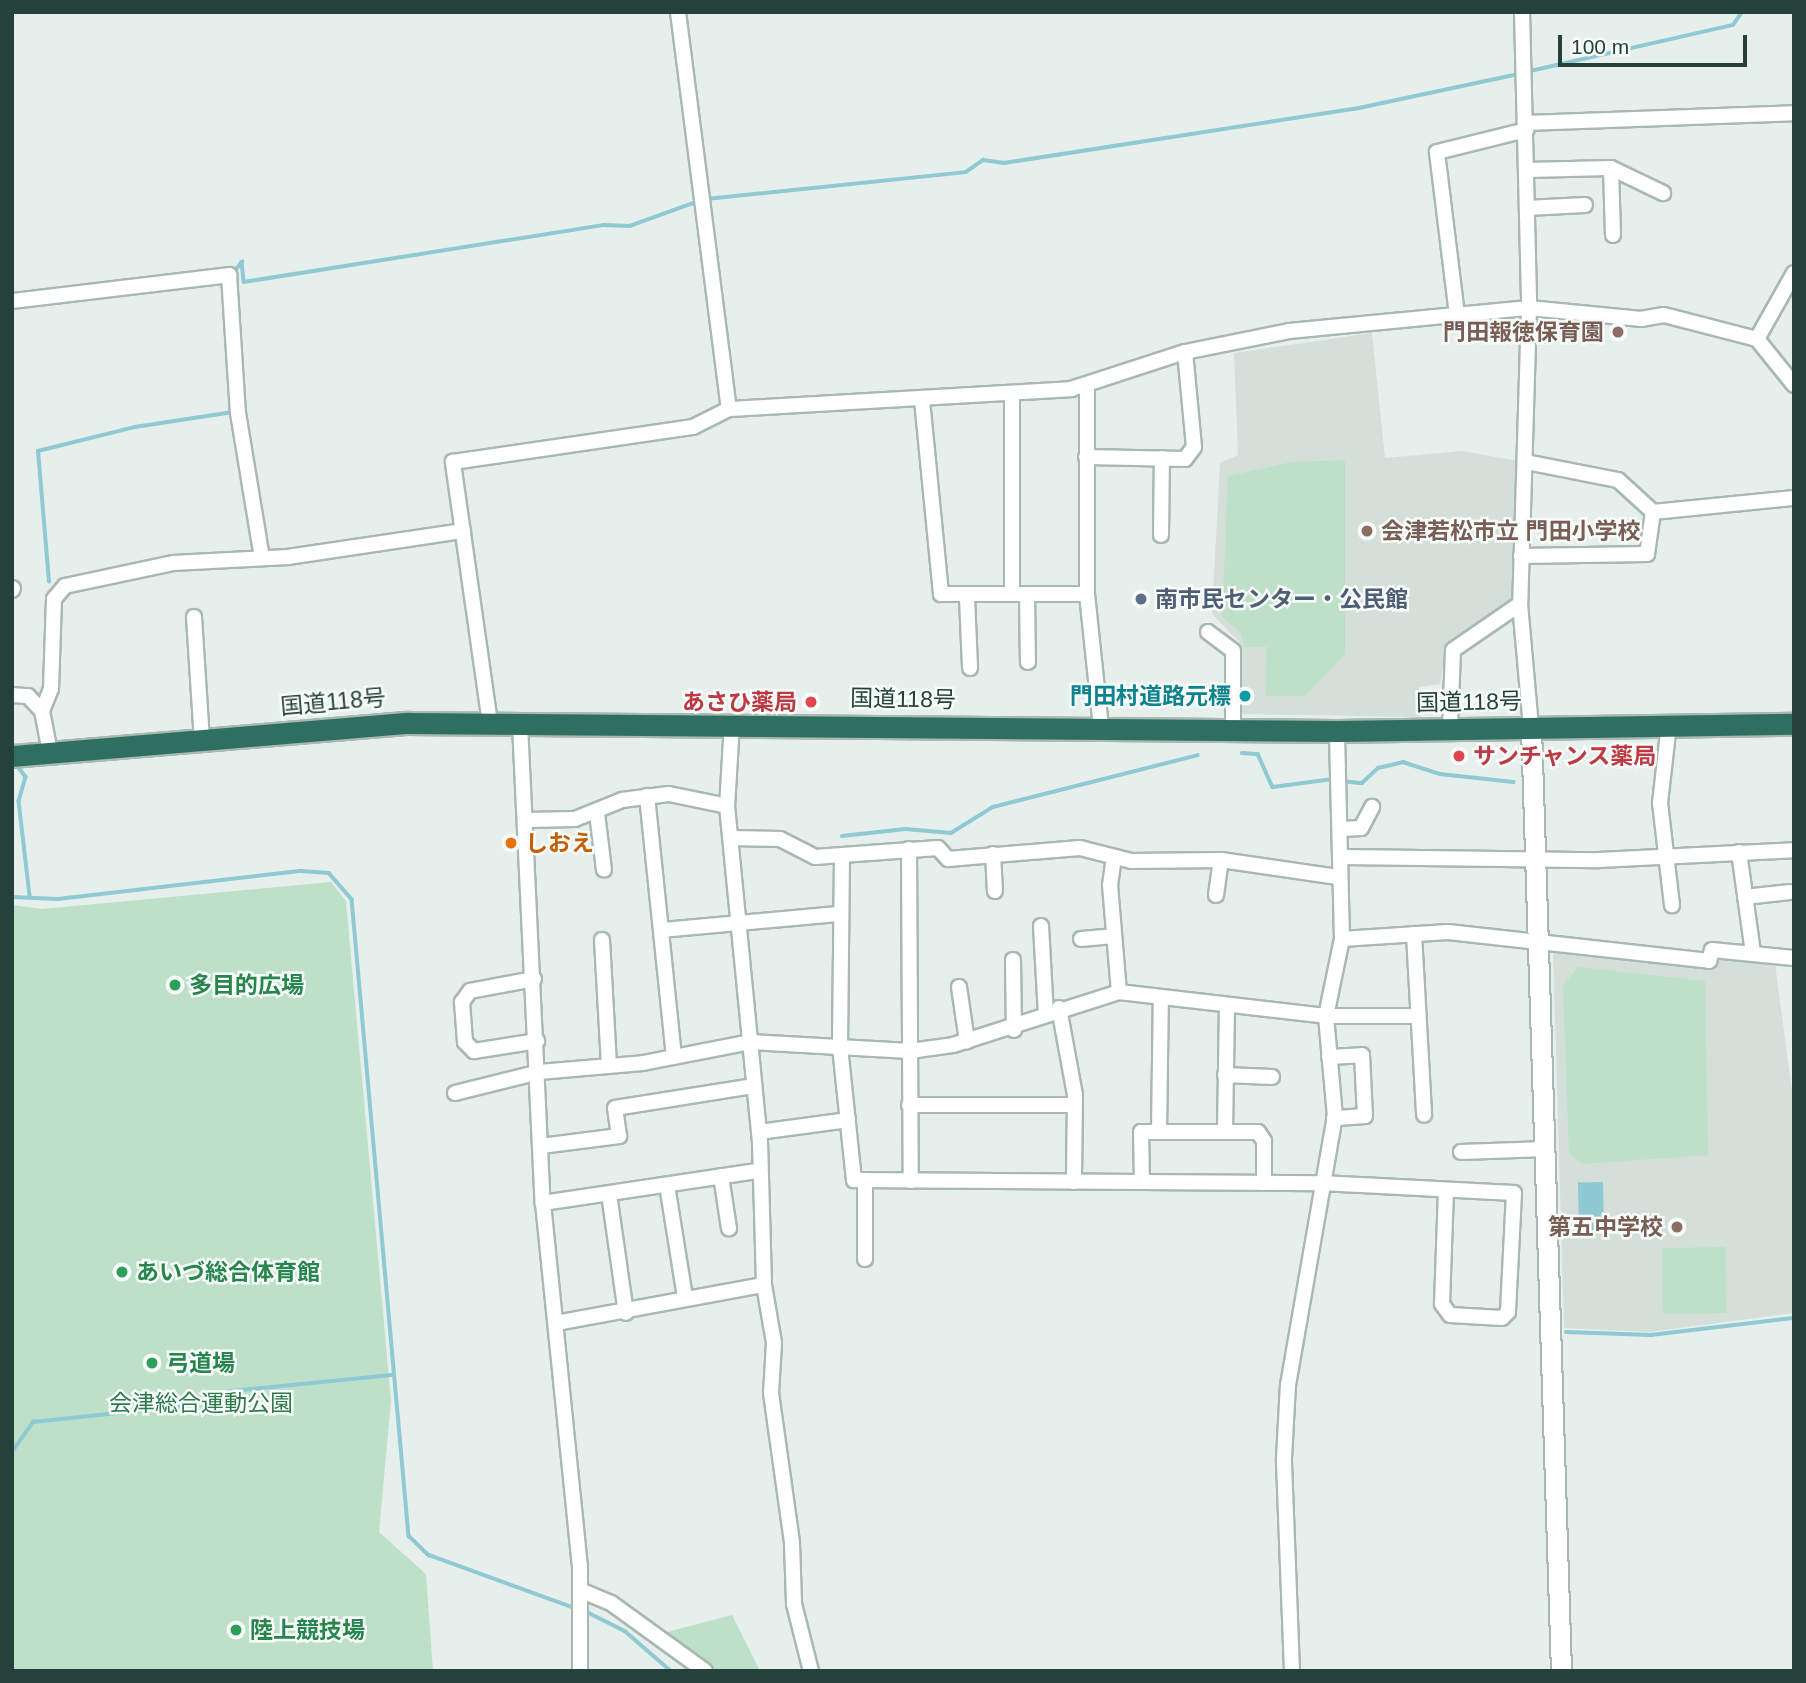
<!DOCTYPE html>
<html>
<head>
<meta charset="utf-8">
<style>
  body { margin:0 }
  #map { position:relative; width:1806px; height:1683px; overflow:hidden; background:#e6efeb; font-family:Helvetica,"Noto Sans JP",sans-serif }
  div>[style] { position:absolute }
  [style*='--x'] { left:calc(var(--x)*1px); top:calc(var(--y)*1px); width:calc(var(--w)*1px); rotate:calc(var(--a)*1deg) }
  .built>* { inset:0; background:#d4dfda }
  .green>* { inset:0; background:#bfe0c8; transform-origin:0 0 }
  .water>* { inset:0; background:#8ec9d4; transform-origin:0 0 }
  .stream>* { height:3.5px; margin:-1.75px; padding:0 1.75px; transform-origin:1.75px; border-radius:1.75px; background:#8ec9d4 }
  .roads { filter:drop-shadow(2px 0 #a8b8b2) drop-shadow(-2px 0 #a8b8b2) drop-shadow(0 2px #a8b8b2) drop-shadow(0 -2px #a8b8b2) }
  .street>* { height:14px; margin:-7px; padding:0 7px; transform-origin:7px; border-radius:7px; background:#fff }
  .secondary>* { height:19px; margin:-9.5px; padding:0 9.5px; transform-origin:9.5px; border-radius:9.5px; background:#fff }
  .highway>* { height:21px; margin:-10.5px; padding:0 10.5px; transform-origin:10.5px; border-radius:10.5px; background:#2f6f62 }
  .dots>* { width:19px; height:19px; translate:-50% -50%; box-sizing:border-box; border:4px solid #f7fbf9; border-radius:50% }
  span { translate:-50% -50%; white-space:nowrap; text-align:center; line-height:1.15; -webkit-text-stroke:5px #f7fbf9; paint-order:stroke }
  .education-label { font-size:23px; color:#785e54; font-weight:700 }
  .right { translate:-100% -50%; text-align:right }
  .left { translate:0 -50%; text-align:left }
  .service-label { font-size:23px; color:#4e5e75; font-weight:700 }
  .culture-label { font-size:23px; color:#0d838f; font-weight:700 }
  .street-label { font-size:23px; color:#24423a }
  .health-label { font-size:23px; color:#be3a42; font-weight:700 }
  .food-label { font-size:23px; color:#c56008; font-weight:700 }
  .leisure-label { font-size:23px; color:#27864d; font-weight:700 }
  .park-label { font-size:23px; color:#2d7a4b }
  .frame { position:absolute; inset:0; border:14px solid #24423a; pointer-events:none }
  .scale { position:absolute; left:1558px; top:35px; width:189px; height:32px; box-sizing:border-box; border:4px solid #24423a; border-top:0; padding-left:9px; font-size:21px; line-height:24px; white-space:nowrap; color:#24423a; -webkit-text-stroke:5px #f7fbf9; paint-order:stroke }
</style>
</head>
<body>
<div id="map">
  <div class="built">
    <div style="clip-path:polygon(1372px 333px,1385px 458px,1462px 451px,1518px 461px,1515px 599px,1446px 648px,1440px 684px,1419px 687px,1419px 717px,1240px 714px,1241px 644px,1212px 614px,1220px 463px,1238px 455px,1234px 353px)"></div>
    <div style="clip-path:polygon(1553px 951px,1716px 970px,1718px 958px,1775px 964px,1794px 1106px,1794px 1313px,1649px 1332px,1564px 1328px)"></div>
  </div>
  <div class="green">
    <div style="clip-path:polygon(1345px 460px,1345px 654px,1305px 696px,1266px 696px,1267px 647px,1245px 647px,1240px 632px,1222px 617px,1228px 476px,1292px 462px)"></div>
    <div style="clip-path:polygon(331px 882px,346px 901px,391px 1401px,379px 1532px,426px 1574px,433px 1671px,12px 1671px,12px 905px,42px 909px)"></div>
    <div style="clip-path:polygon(1578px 967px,1705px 981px,1708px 1155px,1583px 1164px,1569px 1153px,1563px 985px)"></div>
    <div style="left:1725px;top:1247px;width:66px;height:63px;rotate:89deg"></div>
    <div style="clip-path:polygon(732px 1615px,760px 1671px,712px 1671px,659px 1634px)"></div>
  </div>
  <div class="water">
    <div style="left:1603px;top:1182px;width:49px;height:25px;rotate:89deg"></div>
  </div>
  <div class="stream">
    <div style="--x:1526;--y:72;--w:212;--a:-12.8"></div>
    <div style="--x:1733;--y:25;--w:16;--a:-55"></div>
    <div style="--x:706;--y:199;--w:261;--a:-5.9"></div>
    <div style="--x:966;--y:172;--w:21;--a:-35"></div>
    <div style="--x:983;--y:160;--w:21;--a:8"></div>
    <div style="--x:1004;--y:163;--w:359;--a:-8.8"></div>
    <div style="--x:1359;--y:108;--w:164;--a:-12"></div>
    <div style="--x:232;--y:274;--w:16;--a:-50"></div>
    <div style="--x:242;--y:262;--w:20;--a:84"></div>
    <div style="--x:244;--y:282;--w:363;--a:-9"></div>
    <div style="--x:603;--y:225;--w:27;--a:2"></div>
    <div style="--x:630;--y:226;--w:73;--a:-19.9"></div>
    <div style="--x:49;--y:582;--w:131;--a:-94.8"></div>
    <div style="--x:38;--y:451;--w:100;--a:-13.9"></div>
    <div style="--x:135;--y:427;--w:99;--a:-8.7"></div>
    <div style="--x:1242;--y:753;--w:16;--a:4"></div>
    <div style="--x:1258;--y:754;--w:36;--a:66"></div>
    <div style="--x:1273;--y:787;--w:62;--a:-7.5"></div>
    <div style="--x:16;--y:764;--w:16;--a:52"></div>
    <div style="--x:26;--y:777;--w:25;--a:106"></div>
    <div style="--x:19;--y:801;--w:96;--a:83.4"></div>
    <div style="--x:1342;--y:781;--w:20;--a:6"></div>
    <div style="--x:1362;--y:783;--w:22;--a:-43"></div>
    <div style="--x:1378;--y:768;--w:26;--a:-13"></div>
    <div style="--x:1403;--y:762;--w:39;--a:18"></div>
    <div style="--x:1440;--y:774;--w:74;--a:6.2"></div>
    <div style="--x:842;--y:836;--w:64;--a:-6.2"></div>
    <div style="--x:906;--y:829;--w:45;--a:5.1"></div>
    <div style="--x:951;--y:833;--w:49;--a:-31.8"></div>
    <div style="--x:993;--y:807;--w:211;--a:-14.2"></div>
    <div style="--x:12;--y:897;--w:46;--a:2.5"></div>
    <div style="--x:58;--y:899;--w:245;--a:-6.6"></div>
    <div style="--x:301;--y:871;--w:28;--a:4"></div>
    <div style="--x:329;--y:873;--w:35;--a:49"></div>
    <div style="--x:352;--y:899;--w:640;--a:84.89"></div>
    <div style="--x:409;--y:1536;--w:28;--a:44"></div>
    <div style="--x:429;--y:1555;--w:155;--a:20"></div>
    <div style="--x:1566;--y:1332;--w:85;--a:2"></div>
    <div style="--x:1651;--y:1335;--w:144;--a:-6.8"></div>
    <div style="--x:12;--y:1452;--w:37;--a:-55"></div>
    <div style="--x:33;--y:1422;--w:154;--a:-6"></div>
    <div style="--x:186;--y:1406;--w:47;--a:-18.4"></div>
    <div style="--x:231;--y:1391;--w:161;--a:-5.7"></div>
    <div style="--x:583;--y:1610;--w:47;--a:26.6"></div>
    <div style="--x:625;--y:1631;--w:61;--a:41"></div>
  </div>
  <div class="roads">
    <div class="street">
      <div style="--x:678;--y:12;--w:400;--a:82.7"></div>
      <div style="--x:1522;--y:12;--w:296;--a:88.6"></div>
      <div style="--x:1529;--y:308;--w:296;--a:91.7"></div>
      <div style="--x:1520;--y:604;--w:123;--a:84.9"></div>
      <div style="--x:1526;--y:123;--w:268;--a:-2.1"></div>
      <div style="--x:1611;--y:168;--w:67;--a:88.3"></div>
      <div style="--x:1527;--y:170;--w:84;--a:-1.4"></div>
      <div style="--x:1611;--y:168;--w:58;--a:25.7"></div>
      <div style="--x:1527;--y:208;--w:58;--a:-3"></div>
      <div style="--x:1794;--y:273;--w:76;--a:119.3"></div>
      <div style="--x:1757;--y:339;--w:59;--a:51.2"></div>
      <div style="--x:12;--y:301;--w:219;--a:-6.8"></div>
      <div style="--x:229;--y:275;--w:138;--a:86.3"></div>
      <div style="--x:238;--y:413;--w:147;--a:80.6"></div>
      <div style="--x:1457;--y:315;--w:164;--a:-97"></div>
      <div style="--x:1437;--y:152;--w:92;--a:-13.9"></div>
      <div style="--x:1087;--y:385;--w:209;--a:90"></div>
      <div style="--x:1087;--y:594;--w:135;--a:84"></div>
      <div style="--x:1012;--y:394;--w:200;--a:90"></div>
      <div style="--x:922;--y:400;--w:195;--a:84.4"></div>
      <div style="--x:941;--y:594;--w:146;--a:0"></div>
      <div style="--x:1086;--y:457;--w:99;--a:1.2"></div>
      <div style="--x:1185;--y:459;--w:15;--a:-53"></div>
      <div style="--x:1194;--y:447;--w:95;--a:-95.4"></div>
      <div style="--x:1526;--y:462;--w:94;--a:11.1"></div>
      <div style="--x:1618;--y:480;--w:47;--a:42.4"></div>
      <div style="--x:1653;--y:512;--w:142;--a:-5.7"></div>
      <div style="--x:1161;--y:535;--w:77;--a:-89.3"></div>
      <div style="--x:1521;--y:556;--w:126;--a:-0.9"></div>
      <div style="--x:1647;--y:554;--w:42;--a:-81.9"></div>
      <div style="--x:12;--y:590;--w:2;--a:-63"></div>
      <div style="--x:1027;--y:594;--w:68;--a:89.2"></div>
      <div style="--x:967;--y:598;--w:70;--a:87.5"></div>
      <div style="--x:194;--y:617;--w:123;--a:86.3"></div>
      <div style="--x:1208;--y:632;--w:31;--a:37"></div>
      <div style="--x:1233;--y:651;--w:78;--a:90"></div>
      <div style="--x:12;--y:695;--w:16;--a:4"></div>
      <div style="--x:28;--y:696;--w:21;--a:47"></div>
      <div style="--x:42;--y:711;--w:42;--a:79"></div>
      <div style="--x:42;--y:711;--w:24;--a:-68"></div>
      <div style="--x:51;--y:689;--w:90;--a:-88.1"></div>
      <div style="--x:54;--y:599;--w:17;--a:-50"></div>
      <div style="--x:65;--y:586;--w:110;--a:-12"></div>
      <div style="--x:173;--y:563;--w:115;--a:-3"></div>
      <div style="--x:288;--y:557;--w:177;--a:-8.5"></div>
      <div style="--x:490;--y:723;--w:264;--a:-98.1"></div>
      <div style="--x:453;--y:462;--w:243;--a:-8.3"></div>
      <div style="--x:693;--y:427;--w:40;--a:-26.6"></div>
      <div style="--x:729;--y:409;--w:343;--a:-3.3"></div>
      <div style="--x:1071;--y:389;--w:120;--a:-18"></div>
      <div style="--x:1185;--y:352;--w:106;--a:-11.4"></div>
      <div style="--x:1289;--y:331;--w:241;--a:-5.5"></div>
      <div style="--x:1529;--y:308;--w:113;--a:5.6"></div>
      <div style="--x:1641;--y:319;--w:23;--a:-10"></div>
      <div style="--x:1664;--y:315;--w:96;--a:14.5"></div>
      <div style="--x:732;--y:723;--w:83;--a:93.4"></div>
      <div style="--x:727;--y:806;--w:337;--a:84.4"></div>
      <div style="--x:760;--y:1141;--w:144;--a:88.4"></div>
      <div style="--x:764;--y:1285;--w:59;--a:80.2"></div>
      <div style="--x:774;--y:1343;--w:50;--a:93.4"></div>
      <div style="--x:771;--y:1393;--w:151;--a:82"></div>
      <div style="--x:792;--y:1543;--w:61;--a:88.1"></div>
      <div style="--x:794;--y:1604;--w:69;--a:75.8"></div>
      <div style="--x:520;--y:724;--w:480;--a:87.3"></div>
      <div style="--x:543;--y:1203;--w:365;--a:84.2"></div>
      <div style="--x:580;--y:1566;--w:105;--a:90"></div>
      <div style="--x:1669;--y:724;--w:80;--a:96.5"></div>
      <div style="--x:1660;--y:803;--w:103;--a:83.3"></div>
      <div style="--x:1450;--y:726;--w:76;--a:-87.7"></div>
      <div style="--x:1453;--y:650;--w:81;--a:-34.5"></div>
      <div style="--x:647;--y:796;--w:262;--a:84.1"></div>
      <div style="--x:597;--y:813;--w:57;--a:83"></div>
      <div style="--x:527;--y:820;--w:48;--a:-1.2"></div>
      <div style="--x:575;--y:819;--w:51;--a:-22"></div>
      <div style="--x:622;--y:800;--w:47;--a:-7.3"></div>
      <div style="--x:669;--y:794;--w:59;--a:11.7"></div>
      <div style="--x:1341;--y:829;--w:20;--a:-3"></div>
      <div style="--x:1361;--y:828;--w:24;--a:-62"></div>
      <div style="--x:731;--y:838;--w:49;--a:1.2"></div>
      <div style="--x:780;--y:839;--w:39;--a:27"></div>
      <div style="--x:815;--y:857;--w:123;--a:-4.2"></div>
      <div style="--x:938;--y:848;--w:15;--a:48"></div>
      <div style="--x:948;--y:859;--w:132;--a:-4.8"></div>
      <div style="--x:1080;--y:848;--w:53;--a:14.3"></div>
      <div style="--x:1131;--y:861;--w:90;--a:-0.6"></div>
      <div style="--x:1221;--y:860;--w:118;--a:8.3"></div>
      <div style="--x:909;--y:849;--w:332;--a:89.7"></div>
      <div style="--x:1739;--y:852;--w:102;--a:82.1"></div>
      <div style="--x:993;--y:854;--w:37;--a:87"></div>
      <div style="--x:842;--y:855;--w:192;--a:90.6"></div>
      <div style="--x:840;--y:1047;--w:134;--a:84"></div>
      <div style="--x:854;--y:1180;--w:468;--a:0.4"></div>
      <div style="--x:1322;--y:1183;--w:192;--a:3"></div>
      <div style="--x:1514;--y:1193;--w:119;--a:92.9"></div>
      <div style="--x:1508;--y:1312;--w:8;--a:135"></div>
      <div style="--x:1502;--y:1318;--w:52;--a:-176.7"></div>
      <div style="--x:1450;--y:1315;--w:14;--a:-126"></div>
      <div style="--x:1442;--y:1304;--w:112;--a:-88"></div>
      <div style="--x:1114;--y:857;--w:28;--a:98"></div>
      <div style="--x:1110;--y:885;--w:107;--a:85.2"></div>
      <div style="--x:1343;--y:857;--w:256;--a:0.7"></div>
      <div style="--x:1599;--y:860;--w:195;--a:-2.9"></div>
      <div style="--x:1216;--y:895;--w:35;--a:-82"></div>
      <div style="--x:1745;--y:897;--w:45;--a:-6.3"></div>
      <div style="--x:1041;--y:926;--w:89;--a:86.8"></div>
      <div style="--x:662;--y:930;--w:178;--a:-5.2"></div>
      <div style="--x:1414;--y:934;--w:181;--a:86.8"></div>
      <div style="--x:1081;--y:939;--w:33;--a:-5"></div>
      <div style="--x:1342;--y:939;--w:106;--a:-3.8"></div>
      <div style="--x:1448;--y:932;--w:263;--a:6.3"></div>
      <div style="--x:1709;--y:961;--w:11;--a:-75"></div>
      <div style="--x:1712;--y:950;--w:82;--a:5.6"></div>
      <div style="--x:602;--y:940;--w:126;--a:86.8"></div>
      <div style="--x:1013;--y:960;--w:70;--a:89.2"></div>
      <div style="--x:534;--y:979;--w:65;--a:169.4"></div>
      <div style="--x:470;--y:991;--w:14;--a:126"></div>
      <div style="--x:462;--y:1002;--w:40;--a:85.7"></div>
      <div style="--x:465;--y:1042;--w:13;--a:45"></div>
      <div style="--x:474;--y:1051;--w:64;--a:-9"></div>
      <div style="--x:959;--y:987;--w:55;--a:81.6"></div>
      <div style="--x:1059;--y:1008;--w:88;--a:79.6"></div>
      <div style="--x:1075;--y:1095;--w:87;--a:90.7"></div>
      <div style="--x:1329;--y:1057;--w:33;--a:-3"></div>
      <div style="--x:1362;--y:1055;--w:61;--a:87.2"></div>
      <div style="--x:1365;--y:1116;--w:31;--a:176"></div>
      <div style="--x:1225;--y:1075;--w:47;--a:2.4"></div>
      <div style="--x:455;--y:1093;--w:87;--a:-14"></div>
      <div style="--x:539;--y:1072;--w:104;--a:-4.9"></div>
      <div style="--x:643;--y:1063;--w:109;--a:-11.1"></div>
      <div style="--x:750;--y:1042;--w:160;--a:3.2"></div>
      <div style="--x:910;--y:1051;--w:43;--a:-7.9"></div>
      <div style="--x:953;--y:1045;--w:174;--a:-17.7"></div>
      <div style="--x:1119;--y:992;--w:208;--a:6.6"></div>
      <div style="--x:1326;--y:1016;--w:92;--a:0"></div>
      <div style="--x:909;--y:1105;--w:165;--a:0"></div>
      <div style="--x:759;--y:1132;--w:90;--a:-7.7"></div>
      <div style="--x:1159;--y:1132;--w:135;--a:-89.2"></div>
      <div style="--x:1225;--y:1132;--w:127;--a:-89.1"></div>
      <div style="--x:541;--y:1146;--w:79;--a:-7.3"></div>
      <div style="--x:619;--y:1136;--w:28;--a:-98"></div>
      <div style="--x:615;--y:1108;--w:141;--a:-9"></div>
      <div style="--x:1461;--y:1152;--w:85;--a:-2"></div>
      <div style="--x:721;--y:1176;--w:53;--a:81.3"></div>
      <div style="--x:865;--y:1180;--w:79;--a:90"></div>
      <div style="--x:1142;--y:1182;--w:50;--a:-91.1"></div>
      <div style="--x:1141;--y:1132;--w:117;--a:0"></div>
      <div style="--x:1258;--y:1132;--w:11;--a:56"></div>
      <div style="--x:1264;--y:1141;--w:42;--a:90"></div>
      <div style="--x:667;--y:1185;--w:114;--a:80.9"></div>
      <div style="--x:609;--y:1194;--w:120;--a:81.9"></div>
      <div style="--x:543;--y:1203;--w:216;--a:-8.5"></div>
      <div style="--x:556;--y:1323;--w:211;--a:-10.4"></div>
      <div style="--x:580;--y:1590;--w:34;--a:23"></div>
      <div style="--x:611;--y:1603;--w:116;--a:35.9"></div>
      <div style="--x:1292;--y:1671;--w:213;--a:-92.2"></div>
      <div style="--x:1284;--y:1458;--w:73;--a:-86.9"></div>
      <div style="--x:1288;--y:1385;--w:272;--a:-80.1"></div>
      <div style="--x:1335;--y:1117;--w:101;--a:-95.1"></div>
      <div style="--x:1326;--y:1016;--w:79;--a:-78.3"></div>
      <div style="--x:1342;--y:939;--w:208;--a:-91.4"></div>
    </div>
    <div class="secondary">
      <div style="--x:1531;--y:727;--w:944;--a:88.18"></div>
    </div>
    <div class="highway">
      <div style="--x:12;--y:756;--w:396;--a:-4.8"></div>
      <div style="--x:407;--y:723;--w:930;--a:0.49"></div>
      <div style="--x:1337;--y:731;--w:457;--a:-0.9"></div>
    </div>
  </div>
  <div class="dots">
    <div style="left:1618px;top:332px;background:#8d6e63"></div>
    <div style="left:1367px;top:531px;background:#8d6e63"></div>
    <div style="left:1141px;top:599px;background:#5c6f8a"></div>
    <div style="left:1245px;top:696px;background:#0f9aa8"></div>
    <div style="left:811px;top:702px;background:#e0444e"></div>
    <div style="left:1459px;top:756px;background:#e0444e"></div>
    <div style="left:511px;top:843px;background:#e8710a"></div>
    <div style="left:175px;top:985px;background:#2e9e5b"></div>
    <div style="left:1677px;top:1227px;background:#8d6e63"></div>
    <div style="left:122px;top:1272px;background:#2e9e5b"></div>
    <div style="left:152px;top:1363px;background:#2e9e5b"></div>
    <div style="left:236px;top:1630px;background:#2e9e5b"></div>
  </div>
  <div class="education-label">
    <span class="right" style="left:1604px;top:332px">門田報徳保育園</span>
    <span class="left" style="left:1381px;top:531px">会津若松市立 門田小学校</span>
    <span class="right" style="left:1663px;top:1227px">第五中学校</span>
  </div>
  <div class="service-label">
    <span class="left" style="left:1155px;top:599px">南市民センター・公民館</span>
  </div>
  <div class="culture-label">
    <span class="right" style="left:1231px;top:696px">門田村道路元標</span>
  </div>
  <div class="street-label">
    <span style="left:903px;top:699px;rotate:1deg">国道118号</span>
    <span style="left:333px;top:702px;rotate:-5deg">国道118号</span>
    <span style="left:1469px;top:702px;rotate:-1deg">国道118号</span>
  </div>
  <div class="health-label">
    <span class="right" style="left:797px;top:702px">あさひ薬局</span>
    <span class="left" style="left:1473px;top:756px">サンチャンス薬局</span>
  </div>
  <div class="food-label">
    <span class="left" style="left:525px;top:843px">しおえ</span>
  </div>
  <div class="leisure-label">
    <span class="left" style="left:189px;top:985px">多目的広場</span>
    <span class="left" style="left:136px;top:1272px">あいづ総合体育館</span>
    <span class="left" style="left:166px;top:1363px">弓道場</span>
    <span class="left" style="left:250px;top:1630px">陸上競技場</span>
  </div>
  <div class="park-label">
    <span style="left:201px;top:1403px">会津総合運動公園</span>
  </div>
  <div class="frame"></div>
  <div class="scale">100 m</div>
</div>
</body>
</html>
